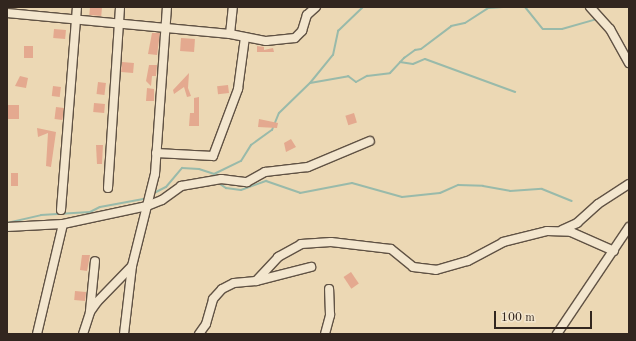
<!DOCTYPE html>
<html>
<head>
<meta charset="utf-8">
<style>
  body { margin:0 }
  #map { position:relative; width:636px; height:341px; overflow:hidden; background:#ecd8b4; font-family:"Old Standard TT",serif }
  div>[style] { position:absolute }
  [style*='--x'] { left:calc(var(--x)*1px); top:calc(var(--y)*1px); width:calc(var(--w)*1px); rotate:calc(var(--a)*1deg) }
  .stream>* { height:2px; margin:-1px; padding:0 1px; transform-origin:1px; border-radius:1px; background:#99baaa }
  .building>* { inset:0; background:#e4a98f; transform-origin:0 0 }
  .roads { filter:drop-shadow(1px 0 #605244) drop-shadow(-1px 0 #605244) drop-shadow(0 1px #605244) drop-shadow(0 -1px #605244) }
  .minor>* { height:8px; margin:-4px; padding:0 4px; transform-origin:4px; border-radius:4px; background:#f3e6ce }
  span { translate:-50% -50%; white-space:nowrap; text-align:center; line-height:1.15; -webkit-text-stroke:3px #f3e6ce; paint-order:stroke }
  .frame { position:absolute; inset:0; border:8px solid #32261f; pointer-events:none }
  .scale { position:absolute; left:494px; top:311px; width:98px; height:18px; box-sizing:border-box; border:2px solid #32261f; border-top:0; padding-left:5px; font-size:12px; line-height:14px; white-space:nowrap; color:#32261f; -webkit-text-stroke:3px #f3e6ce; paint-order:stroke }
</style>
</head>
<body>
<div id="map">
  <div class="stream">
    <div style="--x:525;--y:7;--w:28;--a:51"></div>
    <div style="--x:543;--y:29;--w:19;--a:0"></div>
    <div style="--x:562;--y:29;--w:35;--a:-16"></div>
    <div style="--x:400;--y:62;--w:13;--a:9"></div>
    <div style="--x:413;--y:64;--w:13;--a:-23"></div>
    <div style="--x:425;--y:59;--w:96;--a:20.1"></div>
    <div style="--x:310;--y:83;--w:36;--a:-51"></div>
    <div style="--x:333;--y:55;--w:25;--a:-78"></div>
    <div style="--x:338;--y:31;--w:35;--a:-44"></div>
    <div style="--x:214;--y:174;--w:30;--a:-26"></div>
    <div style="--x:241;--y:161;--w:19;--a:-58"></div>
    <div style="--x:251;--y:145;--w:26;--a:-36"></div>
    <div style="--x:272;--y:130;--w:18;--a:-68"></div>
    <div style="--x:279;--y:113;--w:43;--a:-44.1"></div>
    <div style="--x:310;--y:83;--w:39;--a:-10"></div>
    <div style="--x:348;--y:76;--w:10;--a:37"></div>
    <div style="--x:356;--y:82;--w:13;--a:-29"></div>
    <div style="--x:367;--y:76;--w:23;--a:-7"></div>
    <div style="--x:390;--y:73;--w:21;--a:-47"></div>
    <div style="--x:404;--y:58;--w:14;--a:-36"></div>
    <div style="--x:415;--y:50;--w:6;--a:-9"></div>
    <div style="--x:421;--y:49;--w:38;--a:-37"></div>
    <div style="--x:451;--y:26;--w:14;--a:-12"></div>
    <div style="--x:465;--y:23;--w:27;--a:-33"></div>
    <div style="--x:488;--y:8;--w:15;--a:-4"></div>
    <div style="--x:217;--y:182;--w:11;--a:34"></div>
    <div style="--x:226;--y:188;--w:15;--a:8"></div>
    <div style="--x:241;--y:190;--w:27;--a:-20"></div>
    <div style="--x:266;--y:181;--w:36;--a:19"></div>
    <div style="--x:300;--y:193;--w:53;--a:-10.9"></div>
    <div style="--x:352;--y:183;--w:52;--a:15.6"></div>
    <div style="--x:402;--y:197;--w:38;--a:-6"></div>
    <div style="--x:440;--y:193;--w:20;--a:-24"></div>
    <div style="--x:458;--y:185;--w:25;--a:2"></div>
    <div style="--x:483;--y:186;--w:27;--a:10"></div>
    <div style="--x:510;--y:191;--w:32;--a:-4"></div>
    <div style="--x:542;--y:189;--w:32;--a:22"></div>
    <div style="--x:156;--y:192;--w:11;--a:-27"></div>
    <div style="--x:166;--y:187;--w:25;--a:-50"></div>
    <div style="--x:182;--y:168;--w:17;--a:3"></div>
    <div style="--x:199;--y:169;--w:16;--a:18"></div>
    <div style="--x:214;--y:174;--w:4;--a:76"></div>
    <div style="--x:7;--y:223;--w:35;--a:-13"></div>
    <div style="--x:41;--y:215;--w:49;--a:-3.5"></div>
    <div style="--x:90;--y:212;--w:11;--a:-27"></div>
    <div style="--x:100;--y:207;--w:44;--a:-10.5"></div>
  </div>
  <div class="building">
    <div style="left:90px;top:7px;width:12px;height:8px;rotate:5deg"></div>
    <div style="left:54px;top:29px;width:12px;height:9px;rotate:5deg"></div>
    <div style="clip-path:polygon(152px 33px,160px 33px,157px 55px,148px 54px)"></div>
    <div style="left:181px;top:38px;width:14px;height:13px;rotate:4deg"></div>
    <div style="left:24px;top:46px;width:9px;height:12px"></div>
    <div style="clip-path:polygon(257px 46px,264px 47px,264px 50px,273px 48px,274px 52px,257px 52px)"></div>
    <div style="left:122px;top:62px;width:12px;height:10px;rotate:5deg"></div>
    <div style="clip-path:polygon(149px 65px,157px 65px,156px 76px,152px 76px,151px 86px,146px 81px)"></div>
    <div style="clip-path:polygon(189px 73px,188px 88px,191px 96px,187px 97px,184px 87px,174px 94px,173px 90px)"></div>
    <div style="clip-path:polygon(20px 76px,28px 78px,26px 88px,15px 86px)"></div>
    <div style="left:98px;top:82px;width:8px;height:12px;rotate:7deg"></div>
    <div style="left:228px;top:85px;width:8px;height:11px;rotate:83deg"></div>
    <div style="left:53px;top:86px;width:8px;height:10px;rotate:7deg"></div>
    <div style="clip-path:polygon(147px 88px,154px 89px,154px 101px,146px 101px)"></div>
    <div style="clip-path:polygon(199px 97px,199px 126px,189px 126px,190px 113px,194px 113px,194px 98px)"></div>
    <div style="left:94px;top:103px;width:11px;height:9px;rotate:5deg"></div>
    <div style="left:8px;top:105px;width:11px;height:14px"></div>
    <div style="left:56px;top:107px;width:8px;height:12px;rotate:7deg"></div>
    <div style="left:354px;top:113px;width:10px;height:9px;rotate:73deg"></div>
    <div style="clip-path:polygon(259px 119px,278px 123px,277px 128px,258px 127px)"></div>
    <div style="clip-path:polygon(37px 128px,56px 132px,51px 167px,46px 166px,48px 133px,38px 137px)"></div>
    <div style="clip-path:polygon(291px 139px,296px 147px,286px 152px,284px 143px)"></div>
    <div style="clip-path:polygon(96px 145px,103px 145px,102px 164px,97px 164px)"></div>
    <div style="left:11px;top:173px;width:7px;height:13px"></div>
    <div style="clip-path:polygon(82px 255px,90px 255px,87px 271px,80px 270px)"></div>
    <div style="left:351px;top:272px;width:14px;height:9px;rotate:56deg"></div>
    <div style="left:75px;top:291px;width:11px;height:9px;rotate:5deg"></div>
  </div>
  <div class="roads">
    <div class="minor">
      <div style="--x:590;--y:7;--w:30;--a:48"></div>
      <div style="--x:610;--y:29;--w:39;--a:61"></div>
      <div style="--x:7;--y:13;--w:224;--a:5.4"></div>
      <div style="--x:230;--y:34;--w:37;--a:11"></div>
      <div style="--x:266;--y:41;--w:29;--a:-6"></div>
      <div style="--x:295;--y:38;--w:10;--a:-45"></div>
      <div style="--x:302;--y:31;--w:17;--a:-73"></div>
      <div style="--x:307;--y:15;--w:12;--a:-42"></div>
      <div style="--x:230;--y:34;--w:27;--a:-84"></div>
      <div style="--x:156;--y:153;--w:57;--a:3"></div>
      <div style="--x:213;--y:156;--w:72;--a:-69.5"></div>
      <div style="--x:238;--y:89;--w:52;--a:-82.3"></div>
      <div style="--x:108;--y:188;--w:181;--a:-86.2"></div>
      <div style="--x:61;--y:210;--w:204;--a:-85.5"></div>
      <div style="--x:7;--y:227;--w:56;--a:-3.1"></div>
      <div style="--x:63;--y:224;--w:86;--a:-12.1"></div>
      <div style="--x:147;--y:206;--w:16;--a:-22"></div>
      <div style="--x:162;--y:200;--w:24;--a:-36"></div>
      <div style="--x:181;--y:186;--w:41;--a:-9.9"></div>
      <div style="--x:221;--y:179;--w:26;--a:7"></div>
      <div style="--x:247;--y:182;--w:21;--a:-29"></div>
      <div style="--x:265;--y:172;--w:43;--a:-6.6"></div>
      <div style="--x:308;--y:167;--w:67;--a:-22.8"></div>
      <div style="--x:562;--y:230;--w:17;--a:-25"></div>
      <div style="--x:577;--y:223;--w:28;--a:-42"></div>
      <div style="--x:598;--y:204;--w:37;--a:-33"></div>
      <div style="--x:256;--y:281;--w:33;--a:-47"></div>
      <div style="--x:278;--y:257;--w:26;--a:-29"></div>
      <div style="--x:301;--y:244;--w:30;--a:-4"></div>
      <div style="--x:331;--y:242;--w:60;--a:6.7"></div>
      <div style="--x:391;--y:249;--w:28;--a:39"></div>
      <div style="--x:413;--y:267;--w:23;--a:7"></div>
      <div style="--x:436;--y:270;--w:33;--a:-16"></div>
      <div style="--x:468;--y:261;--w:40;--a:-28"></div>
      <div style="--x:503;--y:242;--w:45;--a:-14"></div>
      <div style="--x:547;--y:231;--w:24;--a:2"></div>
      <div style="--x:571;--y:232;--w:47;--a:23.8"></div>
      <div style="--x:90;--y:311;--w:50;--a:-84.3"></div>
      <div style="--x:37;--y:334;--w:113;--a:-76.7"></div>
      <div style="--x:83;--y:334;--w:23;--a:-72"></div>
      <div style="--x:90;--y:312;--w:12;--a:-55"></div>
      <div style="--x:97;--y:302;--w:50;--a:-45.8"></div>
      <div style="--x:124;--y:334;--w:68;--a:-83.3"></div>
      <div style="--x:132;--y:266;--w:95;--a:-76"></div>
      <div style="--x:155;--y:174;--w:167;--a:-85.9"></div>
      <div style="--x:199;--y:334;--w:12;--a:-55"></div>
      <div style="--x:206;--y:324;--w:26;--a:-74"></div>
      <div style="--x:213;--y:299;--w:13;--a:-48"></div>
      <div style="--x:222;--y:289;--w:13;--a:-27"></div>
      <div style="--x:234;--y:283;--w:22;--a:-5"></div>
      <div style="--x:256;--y:281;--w:57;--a:-14.3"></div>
      <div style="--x:325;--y:334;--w:20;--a:-75"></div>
      <div style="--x:330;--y:315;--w:26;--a:-92"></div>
      <div style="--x:557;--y:334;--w:129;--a:-56.1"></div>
    </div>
  </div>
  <div class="frame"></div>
  <div class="scale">100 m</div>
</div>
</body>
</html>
